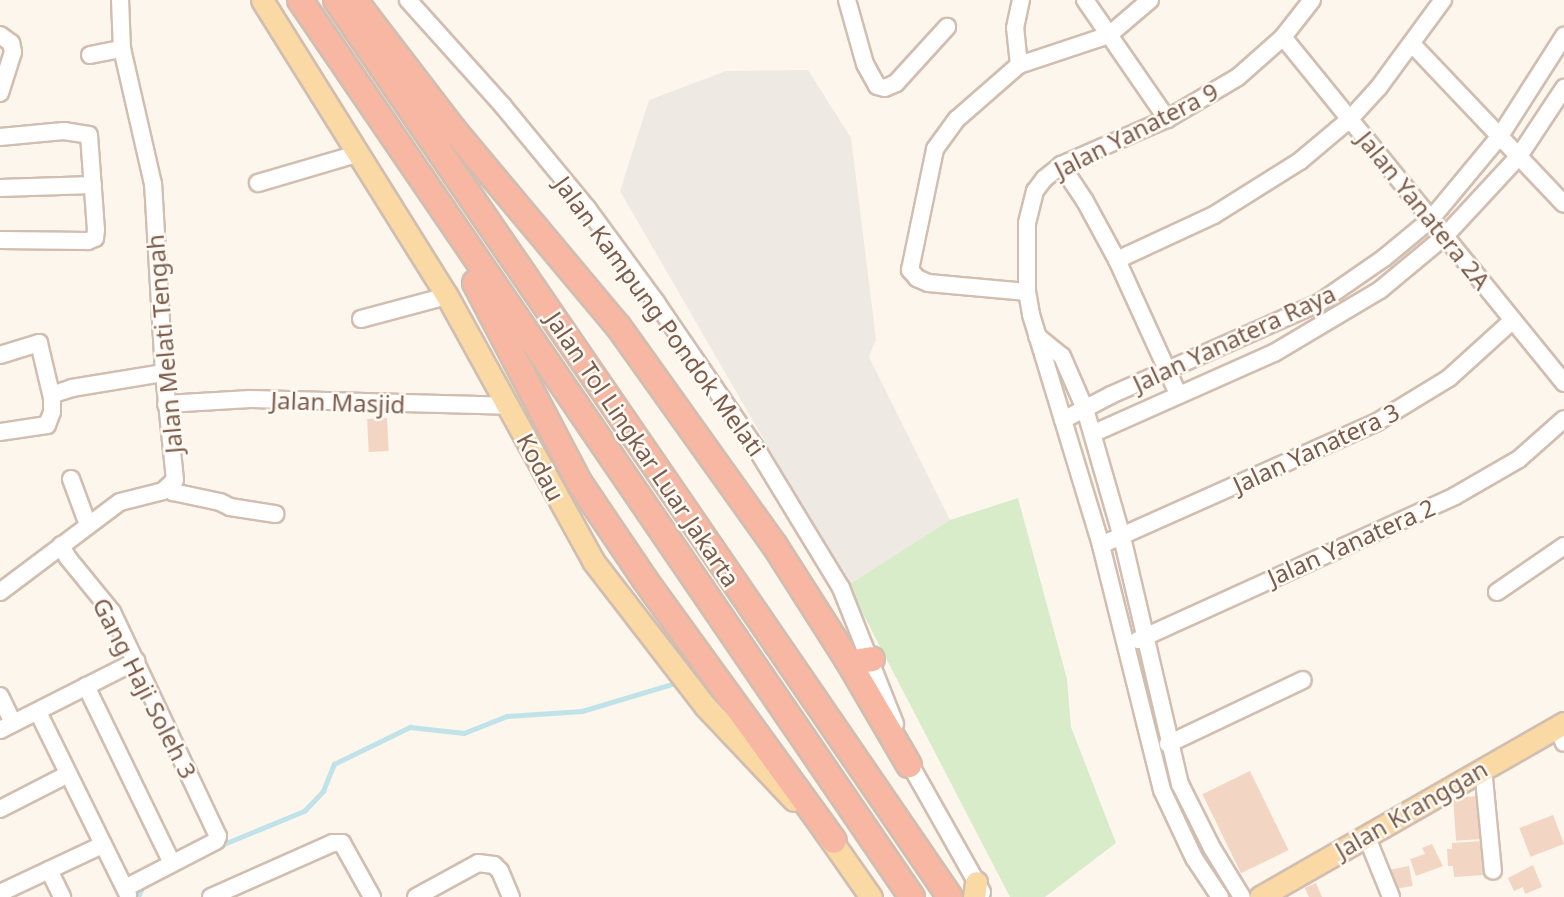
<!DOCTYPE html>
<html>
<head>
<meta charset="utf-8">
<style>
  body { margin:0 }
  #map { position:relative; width:1564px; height:897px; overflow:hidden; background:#fdf6ec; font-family:"Noto Sans",sans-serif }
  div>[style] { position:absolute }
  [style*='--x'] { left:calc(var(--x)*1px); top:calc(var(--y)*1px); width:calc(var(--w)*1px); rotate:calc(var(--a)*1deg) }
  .industrial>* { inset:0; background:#efe9e4 }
  .green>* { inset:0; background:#d8ecc9 }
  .stream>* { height:4.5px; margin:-2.25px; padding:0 2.25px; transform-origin:2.25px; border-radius:2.25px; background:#bfe3e8 }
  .building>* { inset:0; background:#f3d5c3; transform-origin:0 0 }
  .roads { filter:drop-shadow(2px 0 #d1beb0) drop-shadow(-2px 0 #d1beb0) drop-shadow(0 2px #d1beb0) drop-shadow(0 -2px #d1beb0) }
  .minor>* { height:16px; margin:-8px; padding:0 8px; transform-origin:8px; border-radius:8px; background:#fff }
  .major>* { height:21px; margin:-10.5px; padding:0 10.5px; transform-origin:10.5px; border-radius:10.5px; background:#fbd9a5 }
  .highway>* { height:24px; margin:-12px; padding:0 12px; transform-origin:12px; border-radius:12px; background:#f7b7a3 }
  span { translate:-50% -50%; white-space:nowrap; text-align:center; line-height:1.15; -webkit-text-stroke:5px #fffaf3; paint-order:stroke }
  .street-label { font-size:24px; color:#7a5c4d }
</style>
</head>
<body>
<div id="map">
  <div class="industrial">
    <div style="clip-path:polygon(808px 70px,851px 138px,876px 339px,869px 357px,950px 520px,848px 585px,620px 191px,649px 100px,726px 71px)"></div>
  </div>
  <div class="green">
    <div style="clip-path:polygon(1018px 498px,1067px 679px,1071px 727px,1116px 843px,1045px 897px,1010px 897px,848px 585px,950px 520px)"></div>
  </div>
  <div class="stream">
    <div style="--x:219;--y:846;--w:92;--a:-22.4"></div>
    <div style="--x:304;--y:811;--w:28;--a:-46"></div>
    <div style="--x:323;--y:791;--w:29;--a:-68"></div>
    <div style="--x:334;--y:764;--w:85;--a:-26"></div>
    <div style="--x:410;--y:727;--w:54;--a:6.3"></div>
    <div style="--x:464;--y:733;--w:46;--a:-21.6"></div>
    <div style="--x:507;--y:716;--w:75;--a:-3.8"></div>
    <div style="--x:582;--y:711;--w:94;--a:-16.7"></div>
    <div style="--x:138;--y:897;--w:13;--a:-67"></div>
  </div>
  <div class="building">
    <div style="left:387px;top:418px;width:33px;height:20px;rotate:87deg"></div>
    <div style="left:1250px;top:771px;width:88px;height:53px;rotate:64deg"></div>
    <div style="left:1479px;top:796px;width:43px;height:26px;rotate:86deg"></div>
    <div style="left:1553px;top:815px;width:31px;height:36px;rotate:69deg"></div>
    <div style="clip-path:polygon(1481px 841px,1484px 875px,1454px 877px,1453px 866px,1448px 866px,1447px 849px,1452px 849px,1452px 843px)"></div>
    <div style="clip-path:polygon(1432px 844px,1443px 866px,1416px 876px,1410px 859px,1425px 854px,1422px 848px)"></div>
    <div style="clip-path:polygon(1533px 865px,1542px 887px,1525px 894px,1523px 887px,1514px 891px,1508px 878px)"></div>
    <div style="left:1409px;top:866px;width:20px;height:23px;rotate:79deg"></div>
    <div style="clip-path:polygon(1316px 883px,1322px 897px,1309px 897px,1305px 888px)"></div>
  </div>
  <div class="roads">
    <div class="minor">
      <div style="--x:408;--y:0;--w:142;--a:48.1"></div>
      <div style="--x:503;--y:106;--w:132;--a:50.5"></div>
      <div style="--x:587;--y:208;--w:117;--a:53.7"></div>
      <div style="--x:656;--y:302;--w:183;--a:55.7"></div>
      <div style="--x:759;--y:453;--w:158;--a:58.7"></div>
      <div style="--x:841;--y:588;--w:146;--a:68.3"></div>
      <div style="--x:847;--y:0;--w:66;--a:74.3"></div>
      <div style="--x:865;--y:64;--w:25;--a:61"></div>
      <div style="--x:877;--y:86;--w:8;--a:14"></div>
      <div style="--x:885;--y:88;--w:12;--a:-24"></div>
      <div style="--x:896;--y:83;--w:76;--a:-47.7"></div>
      <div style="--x:1085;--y:0;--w:145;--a:55.4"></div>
      <div style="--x:0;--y:35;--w:14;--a:36"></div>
      <div style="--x:11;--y:43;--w:9;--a:77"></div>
      <div style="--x:13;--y:52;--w:43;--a:107.6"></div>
      <div style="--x:1283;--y:37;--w:446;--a:50.9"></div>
      <div style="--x:1413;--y:45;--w:219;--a:46.5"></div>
      <div style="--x:90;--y:55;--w:33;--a:-11"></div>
      <div style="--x:1019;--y:65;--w:37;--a:-96"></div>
      <div style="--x:1015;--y:28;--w:29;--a:-78"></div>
      <div style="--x:0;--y:137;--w:64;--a:-5.4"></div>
      <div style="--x:64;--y:131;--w:25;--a:9"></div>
      <div style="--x:89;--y:135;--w:95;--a:85.8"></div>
      <div style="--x:96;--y:230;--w:8;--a:97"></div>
      <div style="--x:95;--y:238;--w:8;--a:157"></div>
      <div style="--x:88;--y:241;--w:88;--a:-179.3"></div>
      <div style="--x:1061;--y:165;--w:43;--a:56.3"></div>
      <div style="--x:1085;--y:201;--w:67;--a:61.5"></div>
      <div style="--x:1117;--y:260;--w:147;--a:65.5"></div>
      <div style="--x:258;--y:183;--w:106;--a:-16.4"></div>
      <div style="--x:0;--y:188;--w:93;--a:-1.8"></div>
      <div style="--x:1117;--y:260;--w:107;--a:-24.9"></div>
      <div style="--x:1214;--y:215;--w:102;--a:-32.1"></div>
      <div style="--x:1300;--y:161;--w:65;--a:-40"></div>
      <div style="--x:1350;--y:119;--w:43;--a:-47.8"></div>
      <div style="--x:1379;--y:87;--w:108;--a:-53.7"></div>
      <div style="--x:1027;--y:292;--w:99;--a:-174.8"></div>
      <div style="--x:928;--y:283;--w:12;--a:-156"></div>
      <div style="--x:917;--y:278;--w:11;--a:-131"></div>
      <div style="--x:910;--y:270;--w:124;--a:-78.3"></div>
      <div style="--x:935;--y:149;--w:37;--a:-54"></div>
      <div style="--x:957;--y:119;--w:82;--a:-41.1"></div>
      <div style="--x:1019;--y:65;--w:95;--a:-18.4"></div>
      <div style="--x:1109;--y:35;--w:54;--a:-40.5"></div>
      <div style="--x:361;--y:319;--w:89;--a:-15"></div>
      <div style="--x:1037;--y:336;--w:32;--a:39"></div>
      <div style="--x:1062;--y:356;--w:58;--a:66.5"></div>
      <div style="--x:1085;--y:409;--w:133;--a:73.9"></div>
      <div style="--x:1122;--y:537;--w:254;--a:76.8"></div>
      <div style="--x:1180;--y:784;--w:72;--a:63.4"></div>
      <div style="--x:1212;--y:848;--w:57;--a:58.5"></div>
      <div style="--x:0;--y:355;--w:41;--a:-17.1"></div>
      <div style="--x:39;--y:343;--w:57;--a:76.7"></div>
      <div style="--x:52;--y:398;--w:14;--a:90"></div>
      <div style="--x:52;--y:412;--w:14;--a:111"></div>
      <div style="--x:47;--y:425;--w:48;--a:171.5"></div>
      <div style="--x:52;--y:398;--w:4;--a:-63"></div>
      <div style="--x:54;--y:394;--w:19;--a:-18"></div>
      <div style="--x:72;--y:388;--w:93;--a:-9.3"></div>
      <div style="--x:166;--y:404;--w:84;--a:-3.4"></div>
      <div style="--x:250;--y:399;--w:259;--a:1.5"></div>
      <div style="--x:1063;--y:420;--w:54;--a:-27.5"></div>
      <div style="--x:1111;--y:395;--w:227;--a:-23.9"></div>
      <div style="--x:1319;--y:303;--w:79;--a:-34.7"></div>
      <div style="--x:1384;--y:258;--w:61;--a:-39.7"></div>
      <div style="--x:1431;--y:219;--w:108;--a:-50.3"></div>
      <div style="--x:1500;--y:136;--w:119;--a:-57.4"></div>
      <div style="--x:1094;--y:433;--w:197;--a:-24"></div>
      <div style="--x:1274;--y:353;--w:123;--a:-30.7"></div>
      <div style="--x:1380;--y:290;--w:85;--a:-39.7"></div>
      <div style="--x:1445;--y:236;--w:109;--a:-47.2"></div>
      <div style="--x:1519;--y:156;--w:82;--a:-56.5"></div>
      <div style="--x:71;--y:479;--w:49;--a:69.7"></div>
      <div style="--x:170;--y:487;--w:6;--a:59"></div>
      <div style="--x:173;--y:492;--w:48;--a:12"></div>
      <div style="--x:220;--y:502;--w:11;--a:27"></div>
      <div style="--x:230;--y:507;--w:46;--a:8.8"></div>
      <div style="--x:61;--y:545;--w:15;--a:62"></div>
      <div style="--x:68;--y:558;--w:70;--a:50.8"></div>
      <div style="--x:112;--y:612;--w:248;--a:64.7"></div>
      <div style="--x:218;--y:836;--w:5;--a:112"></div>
      <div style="--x:216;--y:841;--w:102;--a:152.7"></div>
      <div style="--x:1101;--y:545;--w:302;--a:-24"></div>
      <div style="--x:1377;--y:422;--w:84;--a:-31.4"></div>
      <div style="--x:1449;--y:378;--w:86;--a:-42.2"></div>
      <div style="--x:0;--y:592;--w:150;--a:-36.9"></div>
      <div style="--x:120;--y:502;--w:44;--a:-14.3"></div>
      <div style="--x:163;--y:491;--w:16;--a:-43"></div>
      <div style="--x:175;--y:480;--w:108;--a:-95.9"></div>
      <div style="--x:164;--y:373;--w:189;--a:-93.3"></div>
      <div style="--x:153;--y:184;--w:139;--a:-102.9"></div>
      <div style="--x:122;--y:49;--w:49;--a:-92.3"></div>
      <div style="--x:1497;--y:592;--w:81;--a:-34.5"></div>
      <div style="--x:1138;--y:640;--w:348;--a:-24.4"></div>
      <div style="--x:1455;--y:496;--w:74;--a:-30"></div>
      <div style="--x:1519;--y:459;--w:60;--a:-41.6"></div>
      <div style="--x:86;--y:686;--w:197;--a:64.1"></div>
      <div style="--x:0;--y:696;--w:30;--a:64"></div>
      <div style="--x:38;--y:712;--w:204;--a:63.8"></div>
      <div style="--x:1557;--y:726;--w:18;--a:68"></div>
      <div style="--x:0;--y:730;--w:153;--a:-26.9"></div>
      <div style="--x:1168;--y:744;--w:149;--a:-25.4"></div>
      <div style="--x:907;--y:759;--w:153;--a:60.6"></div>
      <div style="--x:1483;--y:768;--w:103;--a:84.5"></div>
      <div style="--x:0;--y:809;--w:76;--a:-27.2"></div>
      <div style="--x:1366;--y:835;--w:67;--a:68"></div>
      <div style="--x:49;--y:870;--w:30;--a:64"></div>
      <div style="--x:0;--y:893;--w:113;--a:-25.2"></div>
      <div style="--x:211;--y:897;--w:133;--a:-23.9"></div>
      <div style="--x:333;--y:843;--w:9;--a:0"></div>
      <div style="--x:342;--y:843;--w:62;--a:60.9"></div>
      <div style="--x:416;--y:897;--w:71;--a:-28.7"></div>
      <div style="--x:478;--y:863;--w:16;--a:7"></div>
      <div style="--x:494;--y:865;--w:8;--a:45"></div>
      <div style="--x:500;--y:871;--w:28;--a:67"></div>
      <div style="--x:1220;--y:897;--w:47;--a:-123.7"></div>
      <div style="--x:1194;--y:858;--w:75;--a:-115.2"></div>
      <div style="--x:1162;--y:790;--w:252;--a:-104"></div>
      <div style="--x:1101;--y:545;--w:241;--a:-106.9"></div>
      <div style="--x:1031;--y:314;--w:22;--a:-100"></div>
      <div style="--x:1027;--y:292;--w:69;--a:-90"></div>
      <div style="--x:1027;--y:223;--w:33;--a:-76"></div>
      <div style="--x:1035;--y:191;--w:15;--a:-53"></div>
      <div style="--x:1044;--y:179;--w:22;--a:-39"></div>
      <div style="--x:1061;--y:165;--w:116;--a:-23.5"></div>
      <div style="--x:1167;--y:119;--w:82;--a:-30.6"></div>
      <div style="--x:1238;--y:77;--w:60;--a:-41.6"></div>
      <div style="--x:1283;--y:37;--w:47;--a:-51.9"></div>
    </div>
    <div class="major">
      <div style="--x:262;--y:0;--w:349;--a:58"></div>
      <div style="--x:447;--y:296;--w:303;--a:61.1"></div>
      <div style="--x:593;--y:561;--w:183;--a:52.3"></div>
      <div style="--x:705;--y:706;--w:129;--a:46.6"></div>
      <div style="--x:824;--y:830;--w:82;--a:55"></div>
      <div style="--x:974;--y:897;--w:15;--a:-82"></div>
      <div style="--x:1260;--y:897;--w:350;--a:-29.8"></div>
    </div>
    <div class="highway">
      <div style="--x:300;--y:0;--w:1086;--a:55.7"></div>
      <div style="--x:336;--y:0;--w:1087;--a:55.61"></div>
      <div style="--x:359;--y:6;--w:155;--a:52.6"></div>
      <div style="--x:453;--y:129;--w:257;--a:50.1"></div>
      <div style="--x:618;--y:326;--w:270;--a:54.5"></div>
      <div style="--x:775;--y:546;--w:134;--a:57.5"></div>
      <div style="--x:847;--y:659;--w:8;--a:23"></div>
      <div style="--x:854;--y:662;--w:18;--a:-9"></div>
      <div style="--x:475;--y:283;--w:225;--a:62.4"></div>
      <div style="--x:579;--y:482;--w:118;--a:56"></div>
      <div style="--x:645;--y:580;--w:322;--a:54.1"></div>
      <div style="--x:847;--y:659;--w:123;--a:59.7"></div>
    </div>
  </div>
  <div class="street-label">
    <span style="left:1136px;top:130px;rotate:-27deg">Jalan Yanatera 9</span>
    <span style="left:1424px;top:210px;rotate:51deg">Jalan Yanatera 2A</span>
    <span style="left:660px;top:316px;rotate:54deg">Jalan Kampung Pondok Melati</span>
    <span style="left:1234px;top:338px;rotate:-25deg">Jalan Yanatera Raya</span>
    <span style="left:164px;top:344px;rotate:-95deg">Jalan Melati Tengah</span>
    <span style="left:338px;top:402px;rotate:2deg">Jalan Masjid</span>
    <span style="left:1316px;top:448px;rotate:-25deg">Jalan Yanatera 3</span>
    <span style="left:643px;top:449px;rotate:56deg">Jalan Tol Lingkar Luar Jakarta</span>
    <span style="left:541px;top:467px;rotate:62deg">Kodau</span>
    <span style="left:1351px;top:542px;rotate:-24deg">Jalan Yanatera 2</span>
    <span style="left:145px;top:688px;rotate:63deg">Gang Haji Soleh 3</span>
    <span style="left:1411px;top:809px;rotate:-30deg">Jalan Kranggan</span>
  </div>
</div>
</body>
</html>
